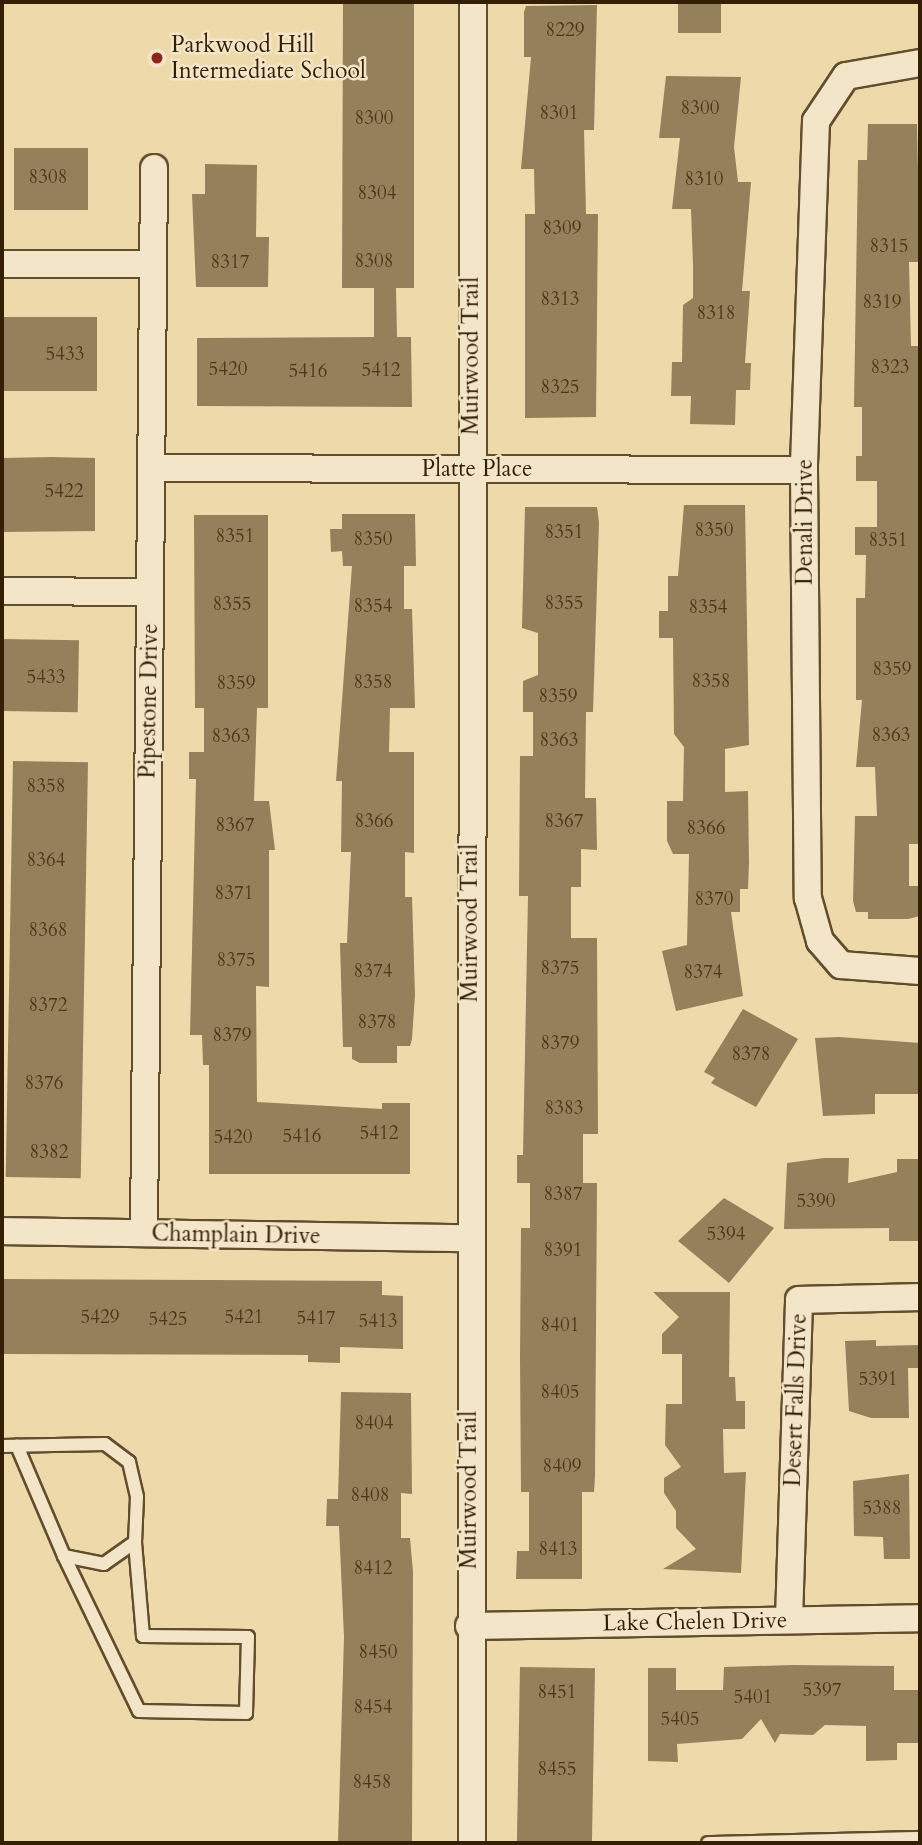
<!DOCTYPE html>
<html>
<head>
<meta charset="utf-8">
<style>
  body { margin:0 }
  #map { position:relative; width:922px; height:1845px; overflow:hidden; background:#edd9aa; font-family:Cardo,serif }
  div>[style] { position:absolute }
  [style*='--x'] { left:calc(var(--x)*1px); top:calc(var(--y)*1px); width:calc(var(--w)*1px); rotate:calc(var(--a)*1deg) }
  .building>* { inset:0; background:#94805a; transform-origin:0 0 }
  .roads { filter:drop-shadow(2px 0 #624e2d) drop-shadow(-2px 0 #624e2d) drop-shadow(0 2px #624e2d) drop-shadow(0 -2px #624e2d) }
  .lane>* { height:12px; margin:-6px; padding:0 6px; transform-origin:6px; border-radius:6px; background:#f3e6c8 }
  .street>* { height:26px; margin:-13px; padding:0 13px; transform-origin:13px; border-radius:13px; background:#f3e6c8 }
  .dots>* { width:19px; height:19px; translate:-50% -50%; box-sizing:border-box; border:4px solid #f3e6c8; border-radius:50% }
  span { translate:-50% -50%; white-space:nowrap; text-align:center; line-height:1.15; -webkit-text-stroke:5px #f3e6c8; paint-order:stroke }
  .number-label { font-size:19px; color:#4b3719 }
  .number-label span { -webkit-text-stroke-width:0 }
  .poi-label { font-size:23px; color:#331f03 }
  .left { translate:0 -50%; text-align:left }
  .street-label { font-size:23px; color:#331f03 }
  .frame { position:absolute; inset:0; border:4px solid #331f03; pointer-events:none }
</style>
</head>
<body>
<div id="map">
  <div class="building">
    <div style="clip-path:polygon(343px 2px,414px 2px,414px 288px,396px 288px,397px 337px,411px 337px,412px 407px,197px 406px,197px 338px,374px 337px,374px 288px,342px 288px)"></div>
    <div style="left:678px;top:2px;width:43px;height:31px"></div>
    <div style="clip-path:polygon(597px 5px,594px 130px,584px 130px,586px 214px,598px 214px,596px 417px,525px 418px,525px 214px,535px 214px,534px 169px,521px 169px,531px 57px,524px 57px,524px 12px,526px 6px)"></div>
    <div style="clip-path:polygon(666px 76px,741px 77px,734px 147px,738px 182px,751px 182px,742px 291px,750px 291px,745px 363px,751px 363px,750px 390px,736px 390px,735px 425px,690px 424px,691px 396px,671px 396px,672px 362px,682px 362px,683px 305px,693px 298px,693px 265px,691px 209px,672px 209px,680px 138px,659px 138px)"></div>
    <div style="clip-path:polygon(868px 124px,917px 124px,920px 262px,909px 262px,911px 346px,920px 346px,920px 844px,909px 844px,909px 886px,920px 886px,920px 916px,908px 919px,868px 919px,868px 912px,856px 912px,853px 901px,855px 816px,877px 816px,875px 767px,856px 767px,862px 700px,856px 700px,856px 598px,865px 598px,866px 555px,855px 555px,855px 527px,877px 527px,877px 481px,856px 481px,856px 456px,862px 456px,862px 407px,854px 407px,858px 160px,867px 160px)"></div>
    <div style="left:14px;top:148px;width:74px;height:62px"></div>
    <div style="clip-path:polygon(205px 164px,257px 165px,256px 237px,269px 237px,268px 287px,196px 287px,192px 194px,205px 194px)"></div>
    <div style="left:2px;top:317px;width:95px;height:74px"></div>
    <div style="clip-path:polygon(52px 457px,95px 458px,95px 531px,2px 532px,2px 458px)"></div>
    <div style="clip-path:polygon(684px 505px,745px 505px,749px 745px,725px 749px,725px 792px,748px 791px,749px 863px,748px 889px,740px 889px,740px 912px,731px 912px,743px 996px,676px 1011px,662px 951px,687px 945px,689px 854px,673px 854px,667px 841px,667px 801px,683px 801px,684px 747px,674px 734px,673px 638px,659px 638px,659px 611px,668px 611px,668px 576px,678px 576px)"></div>
    <div style="clip-path:polygon(525px 507px,597px 507px,599px 522px,593px 712px,586px 712px,585px 798px,596px 798px,597px 850px,581px 849px,581px 887px,571px 887px,571px 938px,597px 938px,598px 1134px,583px 1134px,583px 1183px,597px 1183px,595px 1476px,594px 1492px,582px 1492px,582px 1579px,516px 1579px,517px 1551px,529px 1551px,529px 1492px,521px 1492px,520px 1359px,521px 1228px,530px 1228px,530px 1183px,517px 1183px,517px 1155px,523px 1155px,528px 896px,519px 896px,520px 756px,533px 756px,533px 712px,523px 712px,523px 681px,538px 675px,538px 633px,522px 628px)"></div>
    <div style="clip-path:polygon(342px 514px,415px 514px,416px 566px,404px 566px,404px 609px,412px 609px,415px 708px,390px 708px,389px 752px,414px 752px,414px 853px,405px 852px,405px 897px,412px 897px,415px 995px,412px 1039px,410px 1046px,397px 1046px,397px 1063px,360px 1063px,352px 1059px,352px 1047px,343px 1047px,340px 943px,347px 943px,351px 852px,341px 852px,342px 781px,336px 781px,352px 566px,343px 566px,342px 551px,331px 552px,330px 529px,342px 529px)"></div>
    <div style="clip-path:polygon(194px 515px,268px 515px,268px 708px,257px 708px,254px 801px,269px 801px,275px 850px,269px 850px,269px 987px,256px 986px,257px 1102px,382px 1109px,382px 1103px,410px 1103px,410px 1174px,209px 1174px,209px 1065px,203px 1065px,202px 1035px,190px 1035px,196px 779px,189px 779px,189px 752px,204px 752px,204px 708px,195px 708px)"></div>
    <div style="left:2px;top:639px;width:77px;height:72px;rotate:1deg"></div>
    <div style="left:13px;top:761px;width:75px;height:416px;rotate:1deg"></div>
    <div style="clip-path:polygon(743px 1009px,798px 1039px,756px 1107px,711px 1083px,715px 1078px,704px 1072px)"></div>
    <div style="clip-path:polygon(839px 1037px,920px 1043px,920px 1094px,875px 1094px,875px 1114px,823px 1116px,815px 1038px)"></div>
    <div style="clip-path:polygon(824px 1158px,849px 1158px,848px 1183px,897px 1172px,897px 1159px,919px 1159px,920px 1241px,889px 1241px,889px 1228px,784px 1229px,787px 1163px)"></div>
    <div style="clip-path:polygon(724px 1198px,774px 1228px,729px 1283px,678px 1241px)"></div>
    <div style="clip-path:polygon(4px 1279px,382px 1281px,382px 1295px,403px 1296px,403px 1349px,340px 1347px,340px 1363px,308px 1362px,308px 1355px,4px 1354px)"></div>
    <div style="clip-path:polygon(653px 1292px,730px 1292px,729px 1377px,735px 1377px,736px 1401px,745px 1401px,745px 1429px,723px 1429px,724px 1473px,746px 1472px,741px 1573px,663px 1569px,696px 1549px,676px 1528px,676px 1511px,664px 1493px,664px 1478px,681px 1467px,665px 1445px,666px 1404px,682px 1404px,682px 1354px,662px 1354px,662px 1334px,679px 1317px)"></div>
    <div style="clip-path:polygon(876px 1340px,876px 1346px,920px 1345px,920px 1368px,908px 1368px,909px 1418px,871px 1418px,849px 1411px,845px 1341px)"></div>
    <div style="clip-path:polygon(341px 1392px,411px 1393px,412px 1494px,401px 1493px,401px 1538px,410px 1538px,413px 1572px,412px 1843px,338px 1843px,344px 1637px,339px 1526px,326px 1526px,327px 1499px,338px 1499px)"></div>
    <div style="clip-path:polygon(909px 1474px,910px 1559px,884px 1559px,883px 1537px,854px 1536px,853px 1481px)"></div>
    <div style="clip-path:polygon(792px 1665px,894px 1666px,894px 1690px,920px 1690px,920px 1743px,897px 1743px,897px 1760px,866px 1761px,866px 1726px,825px 1725px,813px 1735px,780px 1734px,775px 1743px,761px 1719px,742px 1739px,677px 1744px,678px 1762px,648px 1761px,648px 1668px,676px 1668px,676px 1690px,723px 1690px,724px 1667px)"></div>
    <div style="left:520px;top:1667px;width:75px;height:176px;rotate:1deg"></div>
  </div>
  <div class="roads">
    <div class="lane">
      <div style="--x:2;--y:1446;--w:103;--a:-1.1"></div>
      <div style="--x:105;--y:1444;--w:30;--a:37"></div>
      <div style="--x:129;--y:1462;--w:36;--a:77"></div>
      <div style="--x:137;--y:1497;--w:45;--a:92.5"></div>
      <div style="--x:135;--y:1542;--w:38;--a:145"></div>
      <div style="--x:104;--y:1564;--w:41;--a:-168.7"></div>
      <div style="--x:64;--y:1556;--w:120;--a:-113.1"></div>
      <div style="--x:64;--y:1556;--w:172;--a:64.2"></div>
      <div style="--x:139;--y:1711;--w:107;--a:1.1"></div>
      <div style="--x:246;--y:1713;--w:76;--a:-88.5"></div>
      <div style="--x:248;--y:1637;--w:105;--a:-179.5"></div>
      <div style="--x:143;--y:1636;--w:94;--a:-94.9"></div>
      <div style="--x:708;--y:1843;--w:212;--a:-1.4"></div>
    </div>
    <div class="street">
      <div style="--x:920;--y:63;--w:75;--a:170"></div>
      <div style="--x:846;--y:76;--w:54;--a:123.7"></div>
      <div style="--x:816;--y:121;--w:349;--a:92"></div>
      <div style="--x:804;--y:470;--w:428;--a:89.5"></div>
      <div style="--x:808;--y:898;--w:45;--a:74.4"></div>
      <div style="--x:820;--y:941;--w:32;--a:49"></div>
      <div style="--x:841;--y:965;--w:79;--a:4.3"></div>
      <div style="--x:2;--y:264;--w:150;--a:0"></div>
      <div style="--x:151;--y:468;--w:653;--a:0.18"></div>
      <div style="--x:2;--y:591;--w:147;--a:0.4"></div>
      <div style="--x:2;--y:1231;--w:468;--a:0.9"></div>
      <div style="--x:144;--y:1233;--w:1065;--a:-89.46"></div>
      <div style="--x:789;--y:1620;--w:320;--a:-88.2"></div>
      <div style="--x:799;--y:1300;--w:121;--a:-1.4"></div>
      <div style="--x:469;--y:1626;--w:451;--a:-1"></div>
      <div style="--x:472;--y:1843;--w:1841;--a:-89.97"></div>
    </div>
  </div>
  <div class="dots">
    <div style="left:157px;top:58px;background:#8f2418"></div>
  </div>
  <div class="number-label">
    <span style="left:565px;top:31px">8229</span>
    <span style="left:700px;top:109px">8300</span>
    <span style="left:559px;top:114px">8301</span>
    <span style="left:374px;top:119px">8300</span>
    <span style="left:48px;top:178px">8308</span>
    <span style="left:704px;top:180px">8310</span>
    <span style="left:377px;top:194px">8304</span>
    <span style="left:562px;top:229px">8309</span>
    <span style="left:889px;top:247px">8315</span>
    <span style="left:374px;top:262px">8308</span>
    <span style="left:230px;top:263px">8317</span>
    <span style="left:560px;top:300px">8313</span>
    <span style="left:882px;top:303px">8319</span>
    <span style="left:716px;top:314px">8318</span>
    <span style="left:65px;top:355px">5433</span>
    <span style="left:890px;top:368px">8323</span>
    <span style="left:228px;top:370px">5420</span>
    <span style="left:381px;top:371px">5412</span>
    <span style="left:308px;top:372px">5416</span>
    <span style="left:560px;top:388px">8325</span>
    <span style="left:64px;top:492px">5422</span>
    <span style="left:714px;top:531px">8350</span>
    <span style="left:564px;top:533px">8351</span>
    <span style="left:235px;top:537px">8351</span>
    <span style="left:373px;top:540px">8350</span>
    <span style="left:888px;top:541px">8351</span>
    <span style="left:564px;top:604px">8355</span>
    <span style="left:232px;top:605px">8355</span>
    <span style="left:373px;top:607px">8354</span>
    <span style="left:708px;top:608px">8354</span>
    <span style="left:892px;top:670px">8359</span>
    <span style="left:46px;top:678px">5433</span>
    <span style="left:711px;top:682px">8358</span>
    <span style="left:373px;top:683px">8358</span>
    <span style="left:236px;top:684px">8359</span>
    <span style="left:558px;top:697px">8359</span>
    <span style="left:891px;top:736px">8363</span>
    <span style="left:231px;top:737px">8363</span>
    <span style="left:559px;top:741px">8363</span>
    <span style="left:46px;top:787px">8358</span>
    <span style="left:374px;top:822px">8366</span>
    <span style="left:564px;top:822px">8367</span>
    <span style="left:235px;top:826px">8367</span>
    <span style="left:706px;top:829px">8366</span>
    <span style="left:46px;top:861px">8364</span>
    <span style="left:234px;top:894px">8371</span>
    <span style="left:714px;top:900px">8370</span>
    <span style="left:48px;top:931px">8368</span>
    <span style="left:236px;top:961px">8375</span>
    <span style="left:560px;top:969px">8375</span>
    <span style="left:373px;top:972px">8374</span>
    <span style="left:703px;top:973px">8374</span>
    <span style="left:48px;top:1006px">8372</span>
    <span style="left:377px;top:1023px">8378</span>
    <span style="left:232px;top:1036px">8379</span>
    <span style="left:560px;top:1044px">8379</span>
    <span style="left:751px;top:1055px">8378</span>
    <span style="left:44px;top:1084px">8376</span>
    <span style="left:564px;top:1109px">8383</span>
    <span style="left:379px;top:1134px">5412</span>
    <span style="left:302px;top:1137px">5416</span>
    <span style="left:233px;top:1138px">5420</span>
    <span style="left:49px;top:1153px">8382</span>
    <span style="left:563px;top:1195px">8387</span>
    <span style="left:816px;top:1202px">5390</span>
    <span style="left:726px;top:1235px">5394</span>
    <span style="left:563px;top:1251px">8391</span>
    <span style="left:100px;top:1318px">5429</span>
    <span style="left:244px;top:1318px">5421</span>
    <span style="left:316px;top:1319px">5417</span>
    <span style="left:168px;top:1320px">5425</span>
    <span style="left:378px;top:1322px">5413</span>
    <span style="left:560px;top:1326px">8401</span>
    <span style="left:878px;top:1380px">5391</span>
    <span style="left:560px;top:1393px">8405</span>
    <span style="left:374px;top:1424px">8404</span>
    <span style="left:562px;top:1467px">8409</span>
    <span style="left:370px;top:1496px">8408</span>
    <span style="left:882px;top:1509px">5388</span>
    <span style="left:558px;top:1550px">8413</span>
    <span style="left:373px;top:1569px">8412</span>
    <span style="left:378px;top:1653px">8450</span>
    <span style="left:822px;top:1691px">5397</span>
    <span style="left:557px;top:1693px">8451</span>
    <span style="left:753px;top:1698px">5401</span>
    <span style="left:373px;top:1708px">8454</span>
    <span style="left:680px;top:1720px">5405</span>
    <span style="left:557px;top:1770px">8455</span>
    <span style="left:372px;top:1783px">8458</span>
  </div>
  <div class="poi-label">
    <span class="left" style="left:171px;top:58px">Parkwood Hill<br>Intermediate School</span>
  </div>
  <div class="street-label">
    <span style="left:471px;top:356px;rotate:-90deg">Muirwood Trail</span>
    <span style="left:477px;top:469px">Platte Place</span>
    <span style="left:805px;top:522px;rotate:-90deg">Denali Drive</span>
    <span style="left:149px;top:701px;rotate:-89deg">Pipestone Drive</span>
    <span style="left:470px;top:923px;rotate:-90deg">Muirwood Trail</span>
    <span style="left:236px;top:1235px;rotate:1deg">Champlain Drive</span>
    <span style="left:796px;top:1400px;rotate:-88deg">Desert Falls Drive</span>
    <span style="left:469px;top:1490px;rotate:-90deg">Muirwood Trail</span>
    <span style="left:695px;top:1622px;rotate:-1deg">Lake Chelen Drive</span>
  </div>
  <div class="frame"></div>
</div>
</body>
</html>
